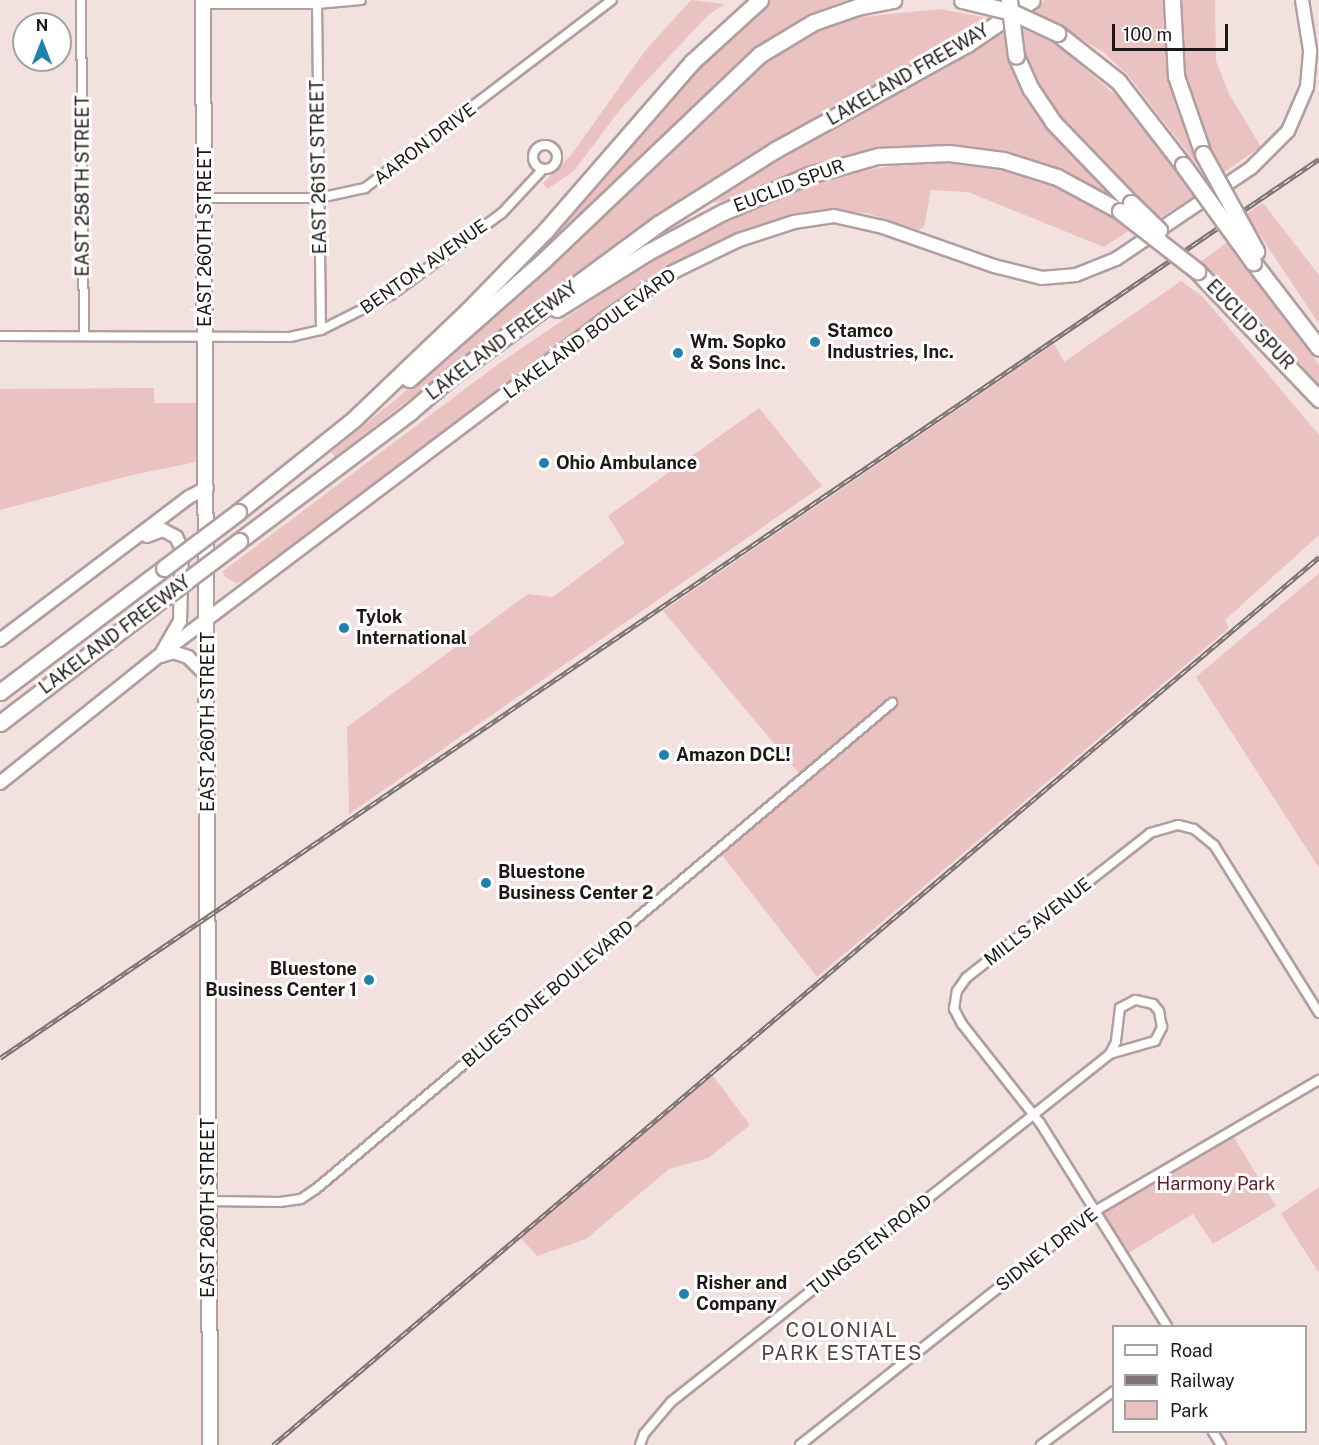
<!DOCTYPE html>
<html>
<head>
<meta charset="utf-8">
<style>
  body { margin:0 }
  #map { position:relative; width:1319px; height:1445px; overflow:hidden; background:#f3e1e0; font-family:"Public Sans",sans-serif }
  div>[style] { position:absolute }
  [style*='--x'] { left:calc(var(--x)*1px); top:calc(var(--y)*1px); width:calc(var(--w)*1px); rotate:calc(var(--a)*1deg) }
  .green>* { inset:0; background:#e9c2c1 }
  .roads { filter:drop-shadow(2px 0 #b09f9e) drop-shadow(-2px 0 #b09f9e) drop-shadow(0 2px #b09f9e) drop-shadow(0 -2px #b09f9e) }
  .street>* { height:8px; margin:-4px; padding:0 4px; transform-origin:4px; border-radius:4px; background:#fff }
  .street>.ring { margin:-4px; padding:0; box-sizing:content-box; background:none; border:8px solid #fff; border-radius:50% }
  .secondary>* { height:12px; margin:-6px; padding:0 6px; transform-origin:6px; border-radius:6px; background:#fff }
  .primary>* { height:14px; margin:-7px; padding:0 7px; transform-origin:7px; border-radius:7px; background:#fff }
  .highway>* { height:15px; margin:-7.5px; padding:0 7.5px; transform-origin:7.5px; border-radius:7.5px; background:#fff }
  .rail>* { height:4.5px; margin-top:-2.25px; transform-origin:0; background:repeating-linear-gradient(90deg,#fff 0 7px,#7e7372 0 14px); box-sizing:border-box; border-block:2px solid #7e7372 }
  .bridges { filter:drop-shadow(2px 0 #b09f9e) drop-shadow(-2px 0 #b09f9e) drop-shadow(0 2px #b09f9e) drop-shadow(0 -2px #b09f9e) }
  .highway-bridge>* { height:15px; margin:-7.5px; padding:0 7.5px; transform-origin:7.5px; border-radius:7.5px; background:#fff }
  .dots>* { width:16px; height:16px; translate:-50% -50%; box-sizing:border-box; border:3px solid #fff; border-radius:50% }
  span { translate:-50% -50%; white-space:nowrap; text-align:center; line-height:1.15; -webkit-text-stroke:6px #fff; paint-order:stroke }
  .street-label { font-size:18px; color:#1d1717 }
  .poi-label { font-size:18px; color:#1d1717; font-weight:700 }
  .left { translate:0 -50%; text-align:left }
  .right { translate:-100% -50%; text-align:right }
  .park-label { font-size:18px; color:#631c21 }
  .neighbourhood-label { font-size:20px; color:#514343; letter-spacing:1.5px }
  .legend { position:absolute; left:1112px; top:1325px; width:195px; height:108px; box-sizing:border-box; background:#fff; border:2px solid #a5a2a2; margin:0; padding:8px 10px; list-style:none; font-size:18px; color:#1d1717 }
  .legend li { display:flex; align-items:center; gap:12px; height:30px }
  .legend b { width:30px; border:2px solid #a5a2a2 }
  .north { position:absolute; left:12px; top:12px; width:60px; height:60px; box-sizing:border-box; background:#fff; border:2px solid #a5a2a2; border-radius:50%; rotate:0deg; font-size:16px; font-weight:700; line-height:24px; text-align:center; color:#1d1717 }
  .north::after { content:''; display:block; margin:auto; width:21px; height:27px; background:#2181ad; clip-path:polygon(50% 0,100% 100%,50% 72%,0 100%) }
  .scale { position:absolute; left:1112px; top:24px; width:116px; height:27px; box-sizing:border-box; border:3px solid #1d1717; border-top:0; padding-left:8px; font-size:18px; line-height:21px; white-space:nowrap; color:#1d1717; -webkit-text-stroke:4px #fff; paint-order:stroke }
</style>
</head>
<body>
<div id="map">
  <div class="green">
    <div style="clip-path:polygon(691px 0,725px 4px,708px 15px,622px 107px,574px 171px,547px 189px,543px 183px,572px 154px,645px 51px)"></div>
    <div style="clip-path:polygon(770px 0,847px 0,809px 15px,760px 44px,522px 269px,519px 266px,683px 80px)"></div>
    <div style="clip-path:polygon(1045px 0,1168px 0,1168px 43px,1174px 94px,1209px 180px,1127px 74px,1103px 52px,1033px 10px)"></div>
    <div style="clip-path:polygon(1178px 0,1215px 0,1216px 61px,1229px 94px,1261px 147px,1221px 174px,1203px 143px,1183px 79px)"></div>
    <div style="clip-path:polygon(940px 9px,993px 19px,683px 198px,500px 329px,335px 457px,331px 452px,467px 341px,774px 55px,824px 28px,852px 18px)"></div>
    <div style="clip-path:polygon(1015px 26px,1052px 41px,1118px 97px,1195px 195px,1158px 219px,1059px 122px,1028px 74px)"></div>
    <div style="clip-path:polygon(1003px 31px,1013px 69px,1033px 108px,1050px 130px,1124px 204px,1121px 206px,1082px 181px,1026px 159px,938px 146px,870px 151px,736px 199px,713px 203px,757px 170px,948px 67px)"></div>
    <div style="clip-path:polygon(924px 161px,986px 166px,1036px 178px,1098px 208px,1130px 230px,1104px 247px,968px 192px,931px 190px,924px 227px,919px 230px,866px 213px,817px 211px,779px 218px,739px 232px,658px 273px,593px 317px,244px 581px,236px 583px,224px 576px,223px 571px,497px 365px,649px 261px,777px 197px,840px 174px)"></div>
    <div style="clip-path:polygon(1263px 203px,1319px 275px,1319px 324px,1246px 214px)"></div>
    <div style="clip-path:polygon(1229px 241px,1319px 365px,1319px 385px,1254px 313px,1199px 263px)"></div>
    <div style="clip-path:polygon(1181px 281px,1203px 297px,1319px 435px,1319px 535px,1225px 620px,1229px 628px,817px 977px,718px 850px,803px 778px,663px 611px,1054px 344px,1064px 362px)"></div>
    <div style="clip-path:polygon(154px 388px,154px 403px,206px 403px,206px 460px,132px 475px,0 510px,0 389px)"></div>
    <div style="clip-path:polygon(759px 408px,822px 486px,349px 814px,347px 727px,528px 594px,553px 597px,625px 543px,608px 516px)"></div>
    <div style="clip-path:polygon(1319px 573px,1319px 868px,1196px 677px)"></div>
    <div style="clip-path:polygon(711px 1073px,750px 1125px,708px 1158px,669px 1169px,586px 1239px,537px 1256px,519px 1236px)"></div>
    <div style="clip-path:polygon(1230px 1131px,1276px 1206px,1213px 1244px,1193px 1214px,1125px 1255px,1097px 1210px)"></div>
    <div style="clip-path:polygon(1319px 1187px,1319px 1273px,1281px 1214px)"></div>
  </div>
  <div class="roads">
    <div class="street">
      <div style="--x:81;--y:0;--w:336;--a:89.5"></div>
      <div style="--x:203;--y:4;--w:114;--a:0"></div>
      <div style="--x:317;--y:4;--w:44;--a:-5.2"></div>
      <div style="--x:317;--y:4;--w:326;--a:89.3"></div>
      <div class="ring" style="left:533px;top:145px;width:16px;height:16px"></div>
      <div style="--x:205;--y:198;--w:114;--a:0"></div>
      <div style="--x:319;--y:198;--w:47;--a:-12.3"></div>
      <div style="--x:365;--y:188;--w:310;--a:-37.3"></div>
      <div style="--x:0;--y:336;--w:290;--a:0.2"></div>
      <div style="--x:290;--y:337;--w:32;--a:-13"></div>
      <div style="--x:321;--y:330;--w:78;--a:-26.6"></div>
      <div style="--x:391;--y:295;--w:138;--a:-36.5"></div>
      <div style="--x:502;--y:213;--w:60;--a:-47"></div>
      <div style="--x:207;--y:1201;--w:73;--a:0.8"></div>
      <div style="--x:280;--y:1202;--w:21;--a:-8"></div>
      <div style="--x:301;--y:1199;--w:18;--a:-34"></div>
      <div style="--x:316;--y:1189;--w:754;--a:-40.16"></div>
      <div style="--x:1167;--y:1326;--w:239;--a:-122"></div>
      <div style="--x:1040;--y:1123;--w:126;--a:-128.2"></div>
      <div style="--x:962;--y:1024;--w:17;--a:-118"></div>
      <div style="--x:954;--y:1009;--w:18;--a:-81"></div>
      <div style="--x:957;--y:991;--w:16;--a:-55"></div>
      <div style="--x:966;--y:978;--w:234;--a:-38.2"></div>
      <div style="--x:1150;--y:833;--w:29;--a:-16"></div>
      <div style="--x:1178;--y:825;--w:16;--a:14"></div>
      <div style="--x:1194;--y:829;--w:26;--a:39"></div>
      <div style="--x:1214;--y:845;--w:198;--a:58"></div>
      <div style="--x:1213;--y:1432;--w:15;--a:58"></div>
      <div style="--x:640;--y:1445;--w:12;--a:-70"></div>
      <div style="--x:644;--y:1434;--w:42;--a:-49.8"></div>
      <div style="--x:671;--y:1402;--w:560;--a:-38.4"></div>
      <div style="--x:1110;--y:1054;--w:47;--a:-16.1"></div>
      <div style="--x:1155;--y:1041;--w:16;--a:-63"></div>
      <div style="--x:1162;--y:1027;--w:16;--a:-101"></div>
      <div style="--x:1159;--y:1011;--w:9;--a:-131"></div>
      <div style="--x:1153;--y:1004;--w:18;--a:-167"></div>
      <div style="--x:1135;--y:1000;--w:17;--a:152"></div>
      <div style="--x:1120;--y:1008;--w:34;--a:97"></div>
      <div style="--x:1116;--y:1042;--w:13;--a:117"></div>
      <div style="--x:800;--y:1445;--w:379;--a:-38.4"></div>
      <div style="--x:1097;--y:1210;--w:257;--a:-30.4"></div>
      <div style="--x:1041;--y:1445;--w:91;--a:-36.5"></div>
    </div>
    <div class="secondary">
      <div style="--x:147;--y:536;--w:17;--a:-21"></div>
      <div style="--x:163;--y:530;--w:15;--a:28"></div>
      <div style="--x:176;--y:537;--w:13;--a:63"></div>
      <div style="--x:182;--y:549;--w:72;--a:91.6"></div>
      <div style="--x:180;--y:621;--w:34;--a:120"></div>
      <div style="--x:0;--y:640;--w:237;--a:-37.1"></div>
      <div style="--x:189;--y:497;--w:20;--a:-27"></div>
      <div style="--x:161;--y:656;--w:13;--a:-18"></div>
      <div style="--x:173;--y:652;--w:16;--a:18"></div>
      <div style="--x:188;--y:657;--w:28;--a:45"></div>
      <div style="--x:0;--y:783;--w:206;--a:-38.7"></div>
      <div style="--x:161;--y:654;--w:558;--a:-37.05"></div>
      <div style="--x:606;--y:318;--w:81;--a:-34.5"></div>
      <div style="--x:673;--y:272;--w:73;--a:-25.9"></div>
      <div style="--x:739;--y:240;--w:58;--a:-18.1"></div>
      <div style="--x:794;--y:222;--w:40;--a:-8.5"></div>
      <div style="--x:834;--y:216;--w:50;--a:12.7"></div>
      <div style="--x:883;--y:227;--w:118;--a:19.4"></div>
      <div style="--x:994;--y:266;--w:49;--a:14"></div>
      <div style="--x:1042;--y:278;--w:34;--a:-5"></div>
      <div style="--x:1076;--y:275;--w:43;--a:-21.8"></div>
      <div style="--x:1116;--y:259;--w:163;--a:-34"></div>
      <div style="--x:1251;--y:168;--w:52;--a:-45"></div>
      <div style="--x:1288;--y:131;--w:48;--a:-66.6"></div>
      <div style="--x:1307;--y:87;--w:37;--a:-85"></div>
      <div style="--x:1310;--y:50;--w:51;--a:-99.1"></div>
    </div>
    <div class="primary">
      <div style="--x:203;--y:0;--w:1445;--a:89.72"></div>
    </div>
    <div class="highway">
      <div style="--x:1172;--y:0;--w:76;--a:87"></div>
      <div style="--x:1176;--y:76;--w:83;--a:70.9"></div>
      <div style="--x:1057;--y:33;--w:78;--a:38.2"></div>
      <div style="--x:1118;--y:81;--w:106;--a:52.3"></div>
      <div style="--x:1016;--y:56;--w:36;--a:66"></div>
      <div style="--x:1031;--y:89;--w:40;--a:56"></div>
      <div style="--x:1053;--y:122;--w:112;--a:46.1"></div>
      <div style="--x:1253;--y:262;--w:108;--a:52.5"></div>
      <div style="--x:1197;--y:271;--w:177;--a:46.4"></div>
      <div style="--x:557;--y:309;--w:107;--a:-32.1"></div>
      <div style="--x:648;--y:252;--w:85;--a:-28.1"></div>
      <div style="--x:723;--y:212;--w:94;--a:-23.3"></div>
      <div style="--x:809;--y:175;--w:72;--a:-15.4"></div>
      <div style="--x:878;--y:156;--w:71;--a:-2.4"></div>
      <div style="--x:949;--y:153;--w:54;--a:7.4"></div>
      <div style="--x:1003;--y:160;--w:57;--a:17.5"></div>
      <div style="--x:1057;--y:177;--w:72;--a:28.4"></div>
      <div style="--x:409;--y:379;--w:181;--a:-41.4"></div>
      <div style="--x:545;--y:259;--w:296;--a:-43.6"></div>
      <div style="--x:759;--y:55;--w:64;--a:-31"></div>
      <div style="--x:814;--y:22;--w:46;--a:-19.2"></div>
      <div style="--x:857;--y:7;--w:37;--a:-11"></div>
      <div style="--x:238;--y:512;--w:149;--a:-38.7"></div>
      <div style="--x:354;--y:419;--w:158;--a:-43.7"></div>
      <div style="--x:468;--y:310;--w:112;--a:-45.7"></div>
      <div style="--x:546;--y:230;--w:223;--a:-49"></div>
      <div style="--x:692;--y:62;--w:92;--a:-42.4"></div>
      <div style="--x:239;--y:541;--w:214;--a:-37"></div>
      <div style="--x:410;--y:412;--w:55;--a:-40.6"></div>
      <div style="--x:452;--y:376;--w:256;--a:-36.4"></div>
      <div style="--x:658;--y:224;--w:138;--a:-32.3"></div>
      <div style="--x:775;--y:150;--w:219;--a:-28.9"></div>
      <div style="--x:967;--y:44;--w:78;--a:-34.1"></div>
      <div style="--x:0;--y:692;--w:206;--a:-37.1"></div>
      <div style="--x:0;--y:723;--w:208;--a:-37.4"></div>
    </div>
  </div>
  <div class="rail">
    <div style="--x:0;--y:1058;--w:1596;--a:-34.28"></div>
    <div style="--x:273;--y:1445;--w:1372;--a:-40.33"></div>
  </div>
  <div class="bridges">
    <div class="highway-bridge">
      <div style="--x:962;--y:0;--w:51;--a:13.5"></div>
      <div style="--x:1012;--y:12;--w:50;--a:25"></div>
      <div style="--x:1009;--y:0;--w:56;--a:82.9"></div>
      <div style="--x:1203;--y:154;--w:111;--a:61.3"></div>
      <div style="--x:1183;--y:165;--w:120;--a:54.2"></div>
      <div style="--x:1131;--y:203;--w:39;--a:44"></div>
      <div style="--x:1120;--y:211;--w:98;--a:37.9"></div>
      <div style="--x:164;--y:568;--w:93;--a:-37.1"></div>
      <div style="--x:165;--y:597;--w:93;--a:-37.1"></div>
    </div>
  </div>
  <div class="dots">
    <div style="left:815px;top:342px;background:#2181ad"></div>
    <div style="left:678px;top:353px;background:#2181ad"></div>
    <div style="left:544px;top:463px;background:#2181ad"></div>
    <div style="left:344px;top:628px;background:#2181ad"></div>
    <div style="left:664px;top:755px;background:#2181ad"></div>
    <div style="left:486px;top:883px;background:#2181ad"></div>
    <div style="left:369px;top:980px;background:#2181ad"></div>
    <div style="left:684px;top:1294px;background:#2181ad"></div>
  </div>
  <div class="street-label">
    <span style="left:908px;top:75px;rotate:-30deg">LAKELAND FREEWAY</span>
    <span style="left:425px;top:144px;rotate:-37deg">AARON DRIVE</span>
    <span style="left:319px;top:167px;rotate:-91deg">EAST 261ST STREET</span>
    <span style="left:83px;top:186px;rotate:-90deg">EAST 258TH STREET</span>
    <span style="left:789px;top:186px;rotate:-21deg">EUCLID SPUR</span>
    <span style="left:205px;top:237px;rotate:-90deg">EAST 260TH STREET</span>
    <span style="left:424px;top:267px;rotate:-35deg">BENTON AVENUE</span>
    <span style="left:1250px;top:325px;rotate:46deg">EUCLID SPUR</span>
    <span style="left:590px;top:334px;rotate:-36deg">LAKELAND BOULEVARD</span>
    <span style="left:502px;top:341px;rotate:-37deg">LAKELAND FREEWAY</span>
    <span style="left:115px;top:635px;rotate:-37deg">LAKELAND FREEWAY</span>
    <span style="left:208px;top:722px;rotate:-90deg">EAST 260TH STREET</span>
    <span style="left:1038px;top:922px;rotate:-38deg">MILLS AVENUE</span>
    <span style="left:548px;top:994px;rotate:-40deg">BLUESTONE BOULEVARD</span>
    <span style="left:208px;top:1208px;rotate:-90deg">EAST 260TH STREET</span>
    <span style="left:870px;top:1245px;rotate:-38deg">TUNGSTEN ROAD</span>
    <span style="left:1047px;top:1250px;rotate:-38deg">SIDNEY DRIVE</span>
  </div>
  <div class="poi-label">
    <span class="left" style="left:827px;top:342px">Stamco<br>Industries, Inc.</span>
    <span class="left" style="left:690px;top:353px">Wm. Sopko<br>&amp; Sons Inc.</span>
    <span class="left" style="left:556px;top:463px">Ohio Ambulance</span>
    <span class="left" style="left:356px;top:628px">Tylok<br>International</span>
    <span class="left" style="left:676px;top:755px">Amazon DCL!</span>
    <span class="left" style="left:498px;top:883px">Bluestone<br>Business Center 2</span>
    <span class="right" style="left:357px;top:980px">Bluestone<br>Business Center 1</span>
    <span class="left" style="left:696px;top:1294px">Risher and<br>Company</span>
  </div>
  <div class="park-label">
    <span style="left:1216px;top:1184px">Harmony Park</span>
  </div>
  <div class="neighbourhood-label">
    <span style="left:842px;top:1342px">COLONIAL<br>PARK ESTATES</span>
  </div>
  <ul class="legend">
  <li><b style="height:8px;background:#fff"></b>Road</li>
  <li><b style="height:8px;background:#7e7372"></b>Railway</li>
  <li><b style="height:16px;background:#e9c2c1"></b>Park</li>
  </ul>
  <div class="north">N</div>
  <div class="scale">100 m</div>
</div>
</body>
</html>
